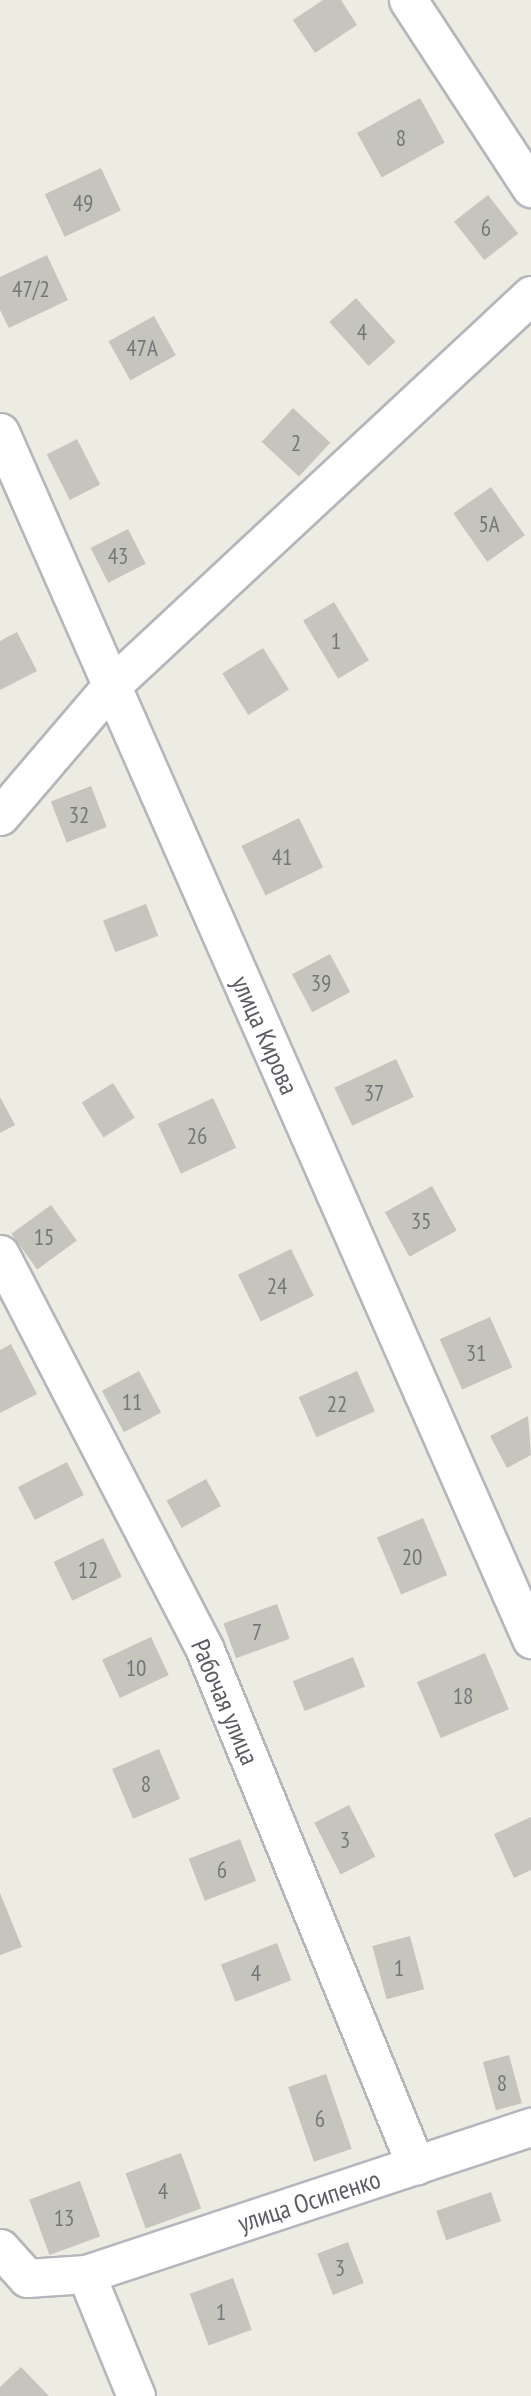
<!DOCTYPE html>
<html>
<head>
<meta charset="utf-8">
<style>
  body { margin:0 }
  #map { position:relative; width:531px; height:2396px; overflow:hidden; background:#ecece3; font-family:"PT Sans Narrow",sans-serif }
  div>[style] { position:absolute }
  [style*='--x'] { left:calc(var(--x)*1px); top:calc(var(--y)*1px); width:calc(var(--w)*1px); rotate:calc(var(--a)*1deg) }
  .building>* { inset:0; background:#c5c5be; transform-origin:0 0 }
  .roads { filter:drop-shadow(2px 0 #b5b6bc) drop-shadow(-2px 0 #b5b6bc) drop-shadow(0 2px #b5b6bc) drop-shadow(0 -2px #b5b6bc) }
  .street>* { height:37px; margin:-18.5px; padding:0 18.5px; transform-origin:18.5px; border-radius:18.5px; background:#fff }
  span { translate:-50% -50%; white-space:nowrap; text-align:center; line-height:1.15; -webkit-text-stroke:6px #fff; paint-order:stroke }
  .number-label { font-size:23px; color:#767679 }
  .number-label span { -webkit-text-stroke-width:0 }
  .street-label { font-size:26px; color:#5b5c62 }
</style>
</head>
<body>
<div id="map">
  <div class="building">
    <div style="clip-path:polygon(323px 0,341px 0,357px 25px,315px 53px,293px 20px)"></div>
    <div style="left:420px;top:98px;width:51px;height:72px;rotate:61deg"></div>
    <div style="left:101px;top:168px;width:47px;height:62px;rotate:65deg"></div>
    <div style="left:488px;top:195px;width:49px;height:43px;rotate:52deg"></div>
    <div style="clip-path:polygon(47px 255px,68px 300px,9px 328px,0 310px,0 277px)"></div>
    <div style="left:356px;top:298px;width:59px;height:36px;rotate:48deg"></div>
    <div style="left:154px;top:316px;width:45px;height:52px;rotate:61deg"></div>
    <div style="left:293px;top:408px;width:51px;height:46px;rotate:43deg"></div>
    <div style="left:77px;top:439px;width:51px;height:34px;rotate:63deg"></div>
    <div style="left:491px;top:487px;width:59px;height:46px;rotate:55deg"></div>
    <div style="left:128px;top:529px;width:39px;height:42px;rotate:63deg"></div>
    <div style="left:334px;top:602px;width:68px;height:36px;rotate:59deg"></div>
    <div style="clip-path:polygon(17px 632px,37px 671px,0 690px,0 641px)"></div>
    <div style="left:263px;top:648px;width:49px;height:48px;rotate:58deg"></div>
    <div style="left:91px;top:786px;width:44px;height:43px;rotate:69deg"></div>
    <div style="left:299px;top:818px;width:55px;height:64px;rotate:64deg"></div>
    <div style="left:146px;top:904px;width:34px;height:46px;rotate:69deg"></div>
    <div style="left:330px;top:954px;width:43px;height:43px;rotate:62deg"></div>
    <div style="left:396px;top:1059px;width:42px;height:68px;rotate:65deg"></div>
    <div style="left:113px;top:1083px;width:41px;height:37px;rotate:58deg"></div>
    <div style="clip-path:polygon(0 1097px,15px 1125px,0 1133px)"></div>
    <div style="left:213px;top:1098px;width:55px;height:61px;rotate:65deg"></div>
    <div style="left:432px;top:1186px;width:51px;height:54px;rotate:61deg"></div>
    <div style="left:51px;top:1205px;width:44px;height:49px;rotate:54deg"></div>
    <div style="left:291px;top:1249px;width:52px;height:59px;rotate:64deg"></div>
    <div style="left:490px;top:1317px;width:55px;height:55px;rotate:66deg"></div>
    <div style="clip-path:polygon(11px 1344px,37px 1394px,0 1413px,0 1350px)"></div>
    <div style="left:139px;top:1371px;width:47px;height:42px;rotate:62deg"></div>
    <div style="left:357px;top:1371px;width:44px;height:64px;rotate:66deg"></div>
    <div style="clip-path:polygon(528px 1416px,531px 1455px,507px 1468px,490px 1436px)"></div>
    <div style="left:67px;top:1462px;width:37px;height:55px;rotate:63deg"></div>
    <div style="left:206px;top:1479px;width:31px;height:45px;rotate:61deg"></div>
    <div style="left:423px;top:1518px;width:62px;height:50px;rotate:67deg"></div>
    <div style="left:103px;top:1538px;width:43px;height:55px;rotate:64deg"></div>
    <div style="left:277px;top:1604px;width:37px;height:57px;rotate:70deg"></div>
    <div style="left:151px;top:1637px;width:42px;height:54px;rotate:65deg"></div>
    <div style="left:485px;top:1653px;width:61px;height:74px;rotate:67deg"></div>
    <div style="left:353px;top:1657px;width:32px;height:65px;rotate:68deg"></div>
    <div style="left:159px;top:1749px;width:54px;height:51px;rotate:67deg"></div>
    <div style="left:349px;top:1805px;width:58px;height:39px;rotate:63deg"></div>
    <div style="clip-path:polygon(531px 1817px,531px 1870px,514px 1878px,494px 1834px)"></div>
    <div style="left:240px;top:1839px;width:45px;height:55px;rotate:69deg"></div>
    <div style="clip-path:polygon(0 1893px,22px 1947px,0 1955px)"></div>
    <div style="left:410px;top:1936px;width:55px;height:39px;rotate:75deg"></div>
    <div style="left:277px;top:1943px;width:40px;height:60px;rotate:69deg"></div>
    <div style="left:509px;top:2055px;width:50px;height:27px;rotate:75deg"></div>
    <div style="left:326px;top:2074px;width:79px;height:40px;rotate:71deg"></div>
    <div style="left:181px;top:2153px;width:59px;height:59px;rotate:70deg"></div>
    <div style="left:80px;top:2181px;width:59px;height:54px;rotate:70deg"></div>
    <div style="left:491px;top:2192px;width:31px;height:58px;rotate:71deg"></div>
    <div style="left:348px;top:2242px;width:44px;height:33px;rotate:69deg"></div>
    <div style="left:233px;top:2278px;width:55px;height:46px;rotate:70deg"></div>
    <div style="clip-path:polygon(21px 2367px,49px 2396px,0 2396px,0 2387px)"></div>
  </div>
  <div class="roads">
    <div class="street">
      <div style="--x:408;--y:0;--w:225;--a:56.8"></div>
      <div style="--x:0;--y:432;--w:1319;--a:66.25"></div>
      <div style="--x:0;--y:816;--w:171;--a:-49.5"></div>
      <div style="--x:111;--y:686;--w:574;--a:-42.95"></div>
      <div style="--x:0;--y:1254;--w:446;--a:62.6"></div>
      <div style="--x:205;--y:1650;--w:557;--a:67.76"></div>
      <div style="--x:0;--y:2248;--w:40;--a:48"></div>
      <div style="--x:27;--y:2278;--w:59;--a:-3.9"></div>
      <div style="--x:86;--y:2274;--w:132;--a:67.7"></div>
      <div style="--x:86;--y:2274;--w:469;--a:-18.3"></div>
    </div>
  </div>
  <div class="number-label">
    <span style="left:401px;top:138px">8</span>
    <span style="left:83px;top:203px">49</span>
    <span style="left:486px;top:228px">6</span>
    <span style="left:31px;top:289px">47/2</span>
    <span style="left:362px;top:332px">4</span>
    <span style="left:142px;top:348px">47А</span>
    <span style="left:296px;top:443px">2</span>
    <span style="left:489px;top:524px">5А</span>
    <span style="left:118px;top:556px">43</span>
    <span style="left:336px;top:641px">1</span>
    <span style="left:79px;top:815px">32</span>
    <span style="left:282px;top:857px">41</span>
    <span style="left:321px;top:983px">39</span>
    <span style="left:374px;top:1093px">37</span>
    <span style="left:197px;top:1136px">26</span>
    <span style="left:421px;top:1221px">35</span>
    <span style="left:44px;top:1237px">15</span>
    <span style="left:277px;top:1286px">24</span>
    <span style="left:476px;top:1353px">31</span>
    <span style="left:132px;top:1402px">11</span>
    <span style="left:337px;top:1404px">22</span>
    <span style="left:412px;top:1557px">20</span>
    <span style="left:88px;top:1570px">12</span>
    <span style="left:257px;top:1632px">7</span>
    <span style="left:136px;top:1668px">10</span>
    <span style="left:463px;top:1696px">18</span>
    <span style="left:146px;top:1784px">8</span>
    <span style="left:345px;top:1840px">3</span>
    <span style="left:222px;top:1870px">6</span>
    <span style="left:399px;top:1968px">1</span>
    <span style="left:256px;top:1973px">4</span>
    <span style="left:502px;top:2083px">8</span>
    <span style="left:320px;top:2119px">6</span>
    <span style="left:163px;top:2191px">4</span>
    <span style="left:64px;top:2218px">13</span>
    <span style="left:340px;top:2268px">3</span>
    <span style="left:221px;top:2312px">1</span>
  </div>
  <div class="street-label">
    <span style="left:265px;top:1035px;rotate:66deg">улица Кирова</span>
    <span style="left:225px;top:1702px;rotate:67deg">Рабочая улица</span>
    <span style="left:309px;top:2201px;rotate:-18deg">улица Осипенко</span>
  </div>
</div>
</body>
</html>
